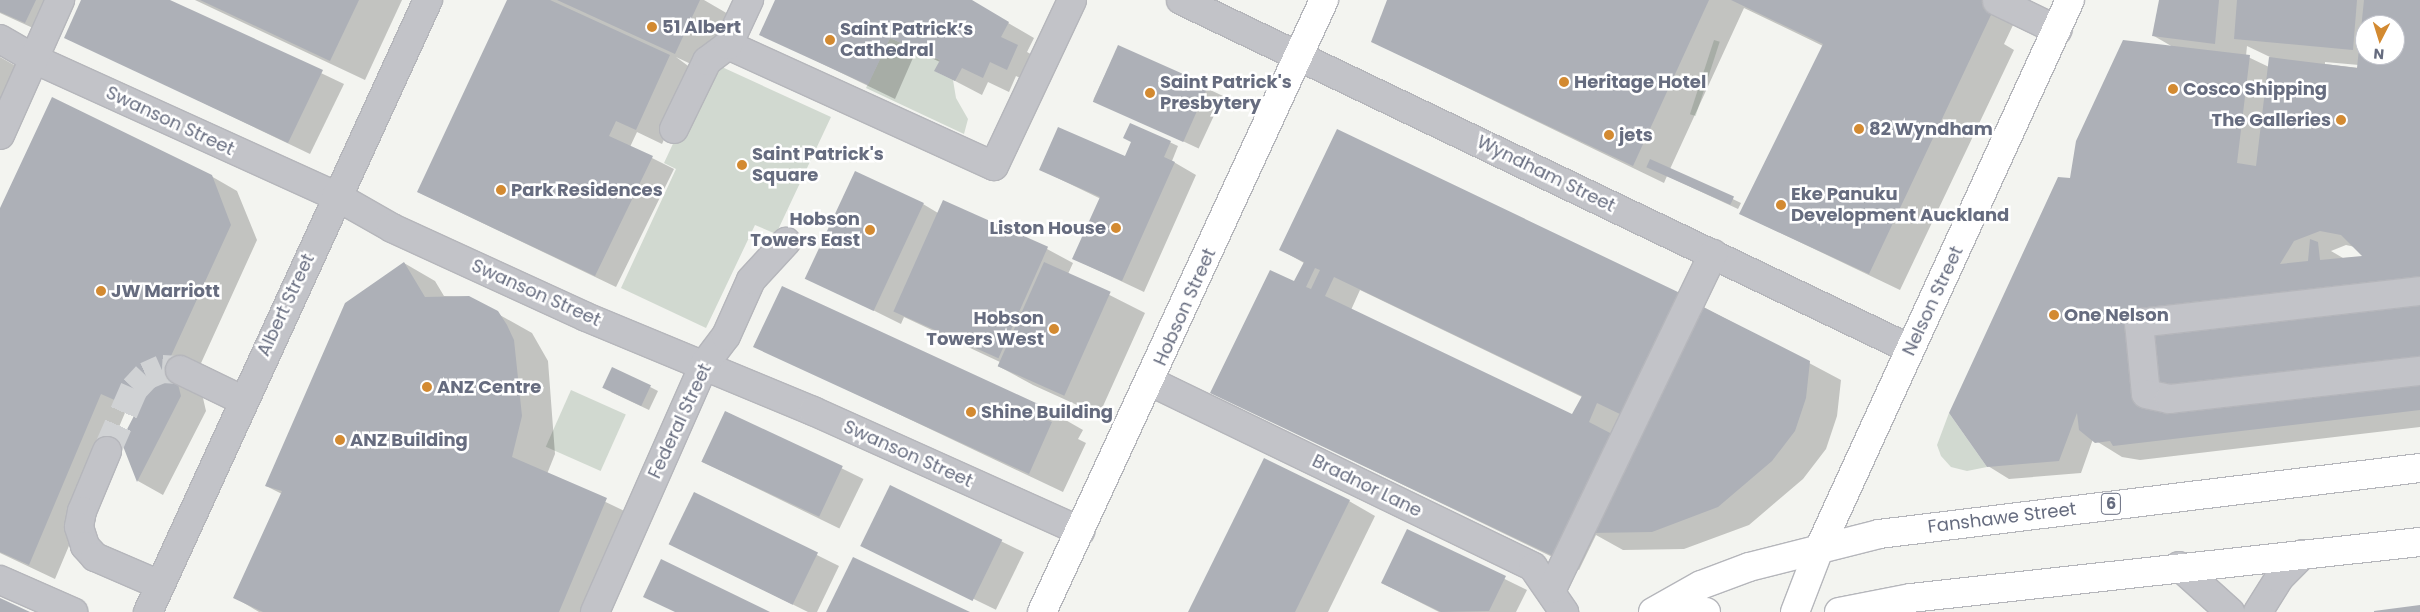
<!DOCTYPE html>
<html>
<head>
<meta charset="utf-8">
<style>
  body { margin:0 }
  #map { position:relative; width:2420px; height:612px; overflow:hidden; background:#f3f4f0; font-family:Poppins,sans-serif }
  div>[style] { position:absolute }
  [style*='--x'] { left:calc(var(--x)*1px); top:calc(var(--y)*1px); width:calc(var(--w)*1px); rotate:calc(var(--a)*1deg) }
  .green>* { inset:0; background:#d1d9d0; transform-origin:0 0 }
  .shadow>* { inset:0; background:#0003; transform-origin:0 0 }
  .building>* { inset:0; background:#adb0b7; transform-origin:0 0 }
  .minor-tunnel>* { height:28px; margin-top:-14px; transform-origin:0; background:repeating-linear-gradient(90deg,#d0d2d4 0 28px,transparent 0 42px) }
  .roads { filter:drop-shadow(1px 0 #b5b6bb) drop-shadow(-1px 0 #b5b6bb) drop-shadow(0 1px #b5b6bb) drop-shadow(0 -1px #b5b6bb) }
  .minor>* { height:28px; margin:-14px; padding:0 14px; transform-origin:14px; border-radius:14px; background:#c2c3c8 }
  .major>* { height:28px; margin:-14px; padding:0 14px; transform-origin:14px; border-radius:14px; background:#fff }
  .dots>* { width:14px; height:14px; translate:-50% -50%; box-sizing:border-box; border:2px solid #fff; border-radius:50% }
  span { translate:-50% -50%; white-space:nowrap; text-align:center; line-height:1.15; -webkit-text-stroke:5px #fff; paint-order:stroke }
  .shield-label span { padding:1px 4px; background:#fff; border:1px solid; border-radius:4px; -webkit-text-stroke-width:0 }
  .shield-label { font-size:16px; color:#666c7f; font-weight:700 }
  .poi-label { font-size:18px; color:#666c7f; font-weight:700 }
  .left { translate:0 -50%; text-align:left }
  .right { translate:-100% -50%; text-align:right }
  .street-label { font-size:18px; color:#666c7f }
  .north { position:absolute; left:2355px; top:15px; width:50px; height:50px; box-sizing:border-box; background:#fff; border:1px solid #c2c4cc; border-radius:50%; rotate:185deg; font-size:14px; font-weight:700; line-height:20px; text-align:center; color:#666c7f }
  .north::after { content:''; display:block; margin:auto; width:18px; height:22px; background:#d38a31; clip-path:polygon(50% 0,100% 100%,50% 72%,0 100%) }
</style>
</head>
<body>
<div id="map">
  <div class="green">
    <div style="clip-path:polygon(890px 38px,940px 60px,935px 71px,953px 80px,956px 98px,968px 119px,964px 134px,866px 88px)"></div>
    <div style="left:1714px;top:40px;width:6px;height:78px;rotate:18deg"></div>
    <div style="clip-path:polygon(711px 62px,831px 117px,776px 234px,755px 225px,706px 328px,621px 288px,676px 169px,664px 163px)"></div>
    <div style="left:571px;top:390px;width:60px;height:62px;rotate:24deg"></div>
    <div style="clip-path:polygon(1949px 413px,1987px 467px,1967px 471px,1951px 467px,1941px 456px,1937px 445px)"></div>
  </div>
  <div class="shadow">
    <div style="clip-path:polygon(0 0,63px 0,46px 34px,0 13px)"></div>
    <div style="clip-path:polygon(83px 0,167px 0,344px 84px,310px 154px,66px 37px)"></div>
    <div style="clip-path:polygon(195px 0,402px 0,365px 80px)"></div>
    <div style="clip-path:polygon(509px 0,704px 0,735px 18px,710px 73px,676px 57px,695px 71px,662px 144px,637px 132px,630px 147px,674px 169px,616px 287px,418px 192px)"></div>
    <div style="clip-path:polygon(776px 0,969px 0,1034px 38px,1027px 52px,1044px 61px,1033px 84px,1016px 76px,1009px 92px,988px 82px,982px 95px,936px 71px,940px 62px,916px 51px,895px 99px,761px 34px)"></div>
    <div style="clip-path:polygon(1391px 0,2025px 0,2004px 44px,2014px 50px,1900px 290px,1741px 214px,1823px 46px,1744px 8px,1670px 169px,1741px 203px,1738px 209px,1667px 176px,1664px 183px,1373px 42px)"></div>
    <div style="clip-path:polygon(evenodd,2161px 0,2420px 0,2420px 427px,2140px 460px,2122px 457px,2093px 439px,2081px 473px,2009px 479px,1988px 466px,2071px 179px,2173px 47px,2154px 36px,2161px 0,2365px 25px,2395px 25px,2395px 55px,2365px 55px,2365px 25px,2161px 0,2247px 46px,2270px 57px,2269px 67px,2246px 56px,2247px 46px,2161px 0,2325px 62px,2359px 65px,2359px 68px,2325px 64px,2325px 62px,2161px 0,2346px 245px,2355px 247px,2365px 257px,2343px 258px,2331px 251px,2346px 245px)"></div>
    <div style="left:1118px;top:47px;width:116px;height:58px;rotate:25deg"></div>
    <div style="clip-path:polygon(0 57px,28px 73px,0 134px)"></div>
    <div style="clip-path:polygon(1131px 124px,1178px 146px,1172px 161px,1196px 175px,1144px 292px,1074px 259px,1101px 199px,1041px 170px,1125px 157px,1132px 142px)"></div>
    <div style="clip-path:polygon(211px 176px,237px 191px,257px 240px,197px 372px,206px 411px,163px 495px,138px 481px,122px 442px,137px 412px,127px 408px,55px 579px,0 553px,0 211px)"></div>
    <div style="clip-path:polygon(943px 202px,1047px 249px,1073px 263px,1068px 274px,1145px 313px,1099px 415px,1033px 385px,998px 366px,1000px 362px,904px 317px,901px 324px,808px 278px,923px 204px,938px 213px)"></div>
    <div style="clip-path:polygon(evenodd,1281px 250px,1679px 294px,1841px 380px,1837px 416px,1826px 449px,1803px 479px,1749px 525px,1684px 549px,1623px 550px,1596px 535px,1579px 570px,1212px 392px,1295px 283px,1304px 263px,1281px 250px,1360px 290px,1582px 397px,1573px 416px,1351px 310px,1360px 290px)"></div>
    <div style="clip-path:polygon(404px 263px,435px 281px,444px 296px,468px 297px,532px 333px,548px 361px,555px 454px,547px 474px,637px 517px,596px 612px,259px 612px,234px 597px,282px 494px,266px 486px)"></div>
    <div style="clip-path:polygon(755px 346px,1048px 410px,1083px 430px,1078px 439px,1086px 443px,1063px 492px)"></div>
    <div style="clip-path:polygon(613px 368px,658px 391px,649px 410px,611px 392px)"></div>
    <div style="left:726px;top:412px;width:153px;height:55px;rotate:26deg"></div>
    <div style="left:890px;top:487px;width:149px;height:64px;rotate:26deg"></div>
    <div style="clip-path:polygon(694px 494px,839px 566px,817px 612px,808px 612px,670px 544px)"></div>
    <div style="clip-path:polygon(1349px 501px,1375px 516px,1328px 612px,1189px 612px)"></div>
    <div style="clip-path:polygon(1407px 531px,1527px 590px,1516px 612px,1439px 612px,1382px 583px)"></div>
  </div>
  <div class="building">
    <div style="clip-path:polygon(0 0,36px 0,25px 23px,0 12px)"></div>
    <div style="clip-path:polygon(81px 0,170px 0,323px 70px,288px 143px,64px 38px)"></div>
    <div style="clip-path:polygon(200px 0,359px 0,330px 61px)"></div>
    <div style="clip-path:polygon(507px 0,550px 0,670px 55px,636px 130px,616px 121px,609px 136px,653px 156px,595px 276px,417px 192px)"></div>
    <div style="clip-path:polygon(557px 0,700px 0,675px 54px)"></div>
    <div style="clip-path:polygon(775px 0,972px 0,1009px 22px,1001px 37px,1018px 45px,1007px 70px,990px 62px,983px 78px,962px 68px,955px 81px,934px 71px,940px 60px,890px 38px,868px 85px,759px 35px)"></div>
    <div style="clip-path:polygon(1387px 0,1709px 0,1633px 166px,1371px 42px)"></div>
    <div style="clip-path:polygon(1731px 0,1998px 0,1869px 274px,1739px 214px,1823px 44px)"></div>
    <div style="clip-path:polygon(2159px 0,2219px 0,2215px 44px,2152px 36px)"></div>
    <div style="clip-path:polygon(2237px 0,2357px 0,2353px 50px,2234px 39px)"></div>
    <div style="clip-path:polygon(evenodd,2364px 0,2420px 0,2420px 410px,2113px 446px,2110px 441px,2095px 443px,2079px 430px,2077px 413px,2059px 461px,1987px 467px,1949px 413px,2058px 177px,2070px 178px,2076px 141px,2123px 40px,2250px 55px,2237px 163px,2256px 166px,2269px 57px,2357px 68px,2364px 0,2365px 25px,2395px 25px,2395px 55px,2365px 55px,2365px 25px,2364px 0,2320px 231px,2341px 235px,2362px 256px,2320px 260px,2318px 242px,2310px 239px,2308px 261px,2280px 264px,2294px 241px,2320px 231px)"></div>
    <div style="left:1118px;top:45px;width:99px;height:62px;rotate:24deg"></div>
    <div style="clip-path:polygon(52px 97px,212px 175px,231px 225px,171px 356px,181px 396px,137px 482px,121px 441px,137px 410px,101px 394px,29px 565px,0 552px,0 208px)"></div>
    <div style="clip-path:polygon(1130px 123px,1171px 141px,1164px 157px,1175px 162px,1122px 281px,1072px 259px,1100px 197px,1039px 170px,1058px 127px,1125px 156px,1131px 142px,1123px 138px)"></div>
    <div style="clip-path:polygon(evenodd,1337px 129px,1680px 293px,1648px 417px,1703px 307px,1810px 361px,1806px 398px,1795px 431px,1772px 461px,1718px 507px,1652px 532px,1591px 533px,1622px 415px,1597px 403px,1589px 422px,1612px 434px,1553px 556px,1210px 393px,1270px 270px,1294px 281px,1304px 262px,1279px 250px,1337px 129px,1315px 268px,1320px 270px,1311px 289px,1306px 287px,1315px 268px,1337px 129px,1334px 277px,1582px 396px,1572px 414px,1325px 296px,1334px 277px)"></div>
    <div style="left:1650px;top:159px;width:92px;height:9px;rotate:24deg"></div>
    <div style="left:855px;top:171px;width:76px;height:119px;rotate:25deg"></div>
    <div style="left:943px;top:200px;width:115px;height:122px;rotate:24deg"></div>
    <div style="clip-path:polygon(404px 262px,425px 297px,469px 296px,498px 311px,507px 325px,514px 340px,522px 416px,512px 457px,607px 498px,559px 612px,263px 612px,233px 598px,282px 491px,265px 486px,345px 303px)"></div>
    <div style="left:1044px;top:262px;width:73px;height:114px;rotate:24deg"></div>
    <div style="clip-path:polygon(782px 286px,1049px 409px,1044px 419px,1052px 422px,1029px 474px,753px 347px)"></div>
    <div style="left:612px;top:367px;width:43px;height:23px;rotate:25deg"></div>
    <div style="left:725px;top:411px;width:130px;height:56px;rotate:25deg"></div>
    <div style="clip-path:polygon(1264px 458px,1350px 500px,1295px 612px,1188px 612px)"></div>
    <div style="left:890px;top:485px;width:125px;height:68px;rotate:26deg"></div>
    <div style="left:694px;top:492px;width:138px;height:58px;rotate:26deg"></div>
    <div style="clip-path:polygon(1407px 529px,1506px 576px,1489px 611px,1441px 612px,1381px 583px)"></div>
    <div style="clip-path:polygon(853px 557px,970px 612px,826px 612px)"></div>
    <div style="clip-path:polygon(661px 559px,770px 612px,675px 612px,643px 597px)"></div>
    <div style="clip-path:polygon(0 598px,30px 612px,0 612px)"></div>
    <div style="clip-path:polygon(2420px 605px,2420px 612px,2374px 612px,2374px 611px)"></div>
  </div>
  <div class="minor-tunnel">
    <div style="--x:107;--y:451;--w:68;--a:-66.5"></div>
    <div style="--x:134;--y:389;--w:18;--a:-47"></div>
    <div style="--x:146;--y:376;--w:17;--a:-24"></div>
    <div style="--x:162;--y:369;--w:18;--a:3"></div>
  </div>
  <div class="roads">
    <div class="minor">
      <div style="--x:1181;--y:0;--w:808;--a:25.58"></div>
      <div style="--x:1997;--y:1;--w:67;--a:25.8"></div>
      <div style="--x:0;--y:39;--w:39;--a:30"></div>
      <div style="--x:34;--y:59;--w:332;--a:24.4"></div>
      <div style="--x:336;--y:196;--w:64;--a:29.7"></div>
      <div style="--x:392;--y:228;--w:213;--a:24.6"></div>
      <div style="--x:586;--y:317;--w:246;--a:22.5"></div>
      <div style="--x:813;--y:411;--w:293;--a:24.2"></div>
      <div style="--x:728;--y:45;--w:292;--a:24.5"></div>
      <div style="--x:994;--y:166;--w:183;--a:-64.8"></div>
      <div style="--x:674;--y:129;--w:76;--a:-64.1"></div>
      <div style="--x:707;--y:61;--w:26;--a:-37"></div>
      <div style="--x:728;--y:45;--w:50;--a:-65"></div>
      <div style="--x:0;--y:135;--w:148;--a:-66"></div>
      <div style="--x:2420;--y:291;--w:283;--a:173.5"></div>
      <div style="--x:2139;--y:323;--w:71;--a:84.4"></div>
      <div style="--x:2146;--y:394;--w:24;--a:12"></div>
      <div style="--x:2169;--y:399;--w:253;--a:-6.4"></div>
      <div style="--x:180;--y:370;--w:69;--a:25.8"></div>
      <div style="--x:1151;--y:382;--w:424;--a:25.8"></div>
      <div style="--x:1533;--y:567;--w:55;--a:55.4"></div>
      <div style="--x:107;--y:451;--w:65;--a:112.6"></div>
      <div style="--x:82;--y:511;--w:16;--a:101"></div>
      <div style="--x:79;--y:527;--w:20;--a:72"></div>
      <div style="--x:85;--y:546;--w:15;--a:48"></div>
      <div style="--x:95;--y:557;--w:71;--a:23.3"></div>
      <div style="--x:2179;--y:566;--w:69;--a:42"></div>
      <div style="--x:0;--y:580;--w:80;--a:23.7"></div>
      <div style="--x:1552;--y:589;--w:372;--a:-64.3"></div>
      <div style="--x:148;--y:612;--w:673;--a:-65.42"></div>
      <div style="--x:595;--y:612;--w:270;--a:-66.2"></div>
      <div style="--x:704;--y:365;--w:36;--a:-53"></div>
      <div style="--x:726;--y:336;--w:61;--a:-65.9"></div>
      <div style="--x:751;--y:280;--w:52;--a:-47.4"></div>
      <div style="--x:2258;--y:612;--w:40;--a:-58"></div>
      <div style="--x:2279;--y:578;--w:34;--a:-45"></div>
    </div>
    <div class="major">
      <div style="--x:1657;--y:611;--w:49;--a:1.2"></div>
      <div style="--x:1042;--y:612;--w:674;--a:-65.26"></div>
      <div style="--x:1653;--y:612;--w:55;--a:-29.4"></div>
      <div style="--x:1701;--y:585;--w:51;--a:-20.6"></div>
      <div style="--x:1749;--y:567;--w:134;--a:-14.2"></div>
      <div style="--x:1879;--y:534;--w:545;--a:-6.96"></div>
      <div style="--x:1795;--y:612;--w:70;--a:-69"></div>
      <div style="--x:1820;--y:547;--w:601;--a:-65.44"></div>
      <div style="--x:1839;--y:612;--w:73;--a:-11"></div>
      <div style="--x:1911;--y:598;--w:512;--a:-6.28"></div>
    </div>
  </div>
  <div class="dots">
    <div style="left:652px;top:27px;background:#d38a31"></div>
    <div style="left:830px;top:40px;background:#d38a31"></div>
    <div style="left:1564px;top:82px;background:#d38a31"></div>
    <div style="left:2173px;top:89px;background:#d38a31"></div>
    <div style="left:1150px;top:93px;background:#d38a31"></div>
    <div style="left:2341px;top:120px;background:#d38a31"></div>
    <div style="left:1859px;top:129px;background:#d38a31"></div>
    <div style="left:1609px;top:135px;background:#d38a31"></div>
    <div style="left:742px;top:165px;background:#d38a31"></div>
    <div style="left:501px;top:190px;background:#d38a31"></div>
    <div style="left:1781px;top:205px;background:#d38a31"></div>
    <div style="left:1116px;top:228px;background:#d38a31"></div>
    <div style="left:870px;top:230px;background:#d38a31"></div>
    <div style="left:101px;top:291px;background:#d38a31"></div>
    <div style="left:2054px;top:315px;background:#d38a31"></div>
    <div style="left:1054px;top:329px;background:#d38a31"></div>
    <div style="left:427px;top:387px;background:#d38a31"></div>
    <div style="left:971px;top:412px;background:#d38a31"></div>
    <div style="left:340px;top:440px;background:#d38a31"></div>
  </div>
  <div class="shield-label">
    <span style="left:2111px;top:504px">6</span>
  </div>
  <div class="poi-label">
    <span class="left" style="left:662px;top:27px">51 Albert</span>
    <span class="left" style="left:840px;top:40px">Saint Patrick’s<br>Cathedral</span>
    <span class="left" style="left:1574px;top:82px">Heritage Hotel</span>
    <span class="left" style="left:1160px;top:93px">Saint Patrick's<br>Presbytery</span>
    <span class="left" style="left:2183px;top:89px">Cosco Shipping</span>
    <span class="right" style="left:2331px;top:120px">The Galleries</span>
    <span class="left" style="left:1869px;top:129px">82 Wyndham</span>
    <span class="left" style="left:1619px;top:135px">jets</span>
    <span class="left" style="left:752px;top:165px">Saint Patrick's<br>Square</span>
    <span class="left" style="left:511px;top:190px">Park Residences</span>
    <span class="left" style="left:1791px;top:205px">Eke Panuku<br>Development Auckland</span>
    <span class="right" style="left:860px;top:230px">Hobson<br>Towers East</span>
    <span class="right" style="left:1106px;top:228px">Liston House</span>
    <span class="left" style="left:111px;top:291px">JW Marriott</span>
    <span class="left" style="left:2064px;top:315px">One Nelson</span>
    <span class="right" style="left:1044px;top:329px">Hobson<br>Towers West</span>
    <span class="left" style="left:437px;top:387px">ANZ Centre</span>
    <span class="left" style="left:981px;top:412px">Shine Building</span>
    <span class="left" style="left:350px;top:440px">ANZ Building</span>
  </div>
  <div class="street-label">
    <span style="left:170px;top:121px;rotate:25deg">Swanson Street</span>
    <span style="left:1546px;top:174px;rotate:26deg">Wyndham Street</span>
    <span style="left:536px;top:293px;rotate:24deg">Swanson Street</span>
    <span style="left:1933px;top:301px;rotate:-65deg">Nelson Street</span>
    <span style="left:286px;top:305px;rotate:-65deg">Albert Street</span>
    <span style="left:1185px;top:307px;rotate:-66deg">Hobson Street</span>
    <span style="left:680px;top:421px;rotate:-65deg">Federal Street</span>
    <span style="left:908px;top:454px;rotate:24deg">Swanson Street</span>
    <span style="left:1367px;top:486px;rotate:26deg">Bradnor Lane</span>
    <span style="left:2002px;top:518px;rotate:-7deg">Fanshawe Street</span>
  </div>
  <div class="north">N</div>
</div>
</body>
</html>
